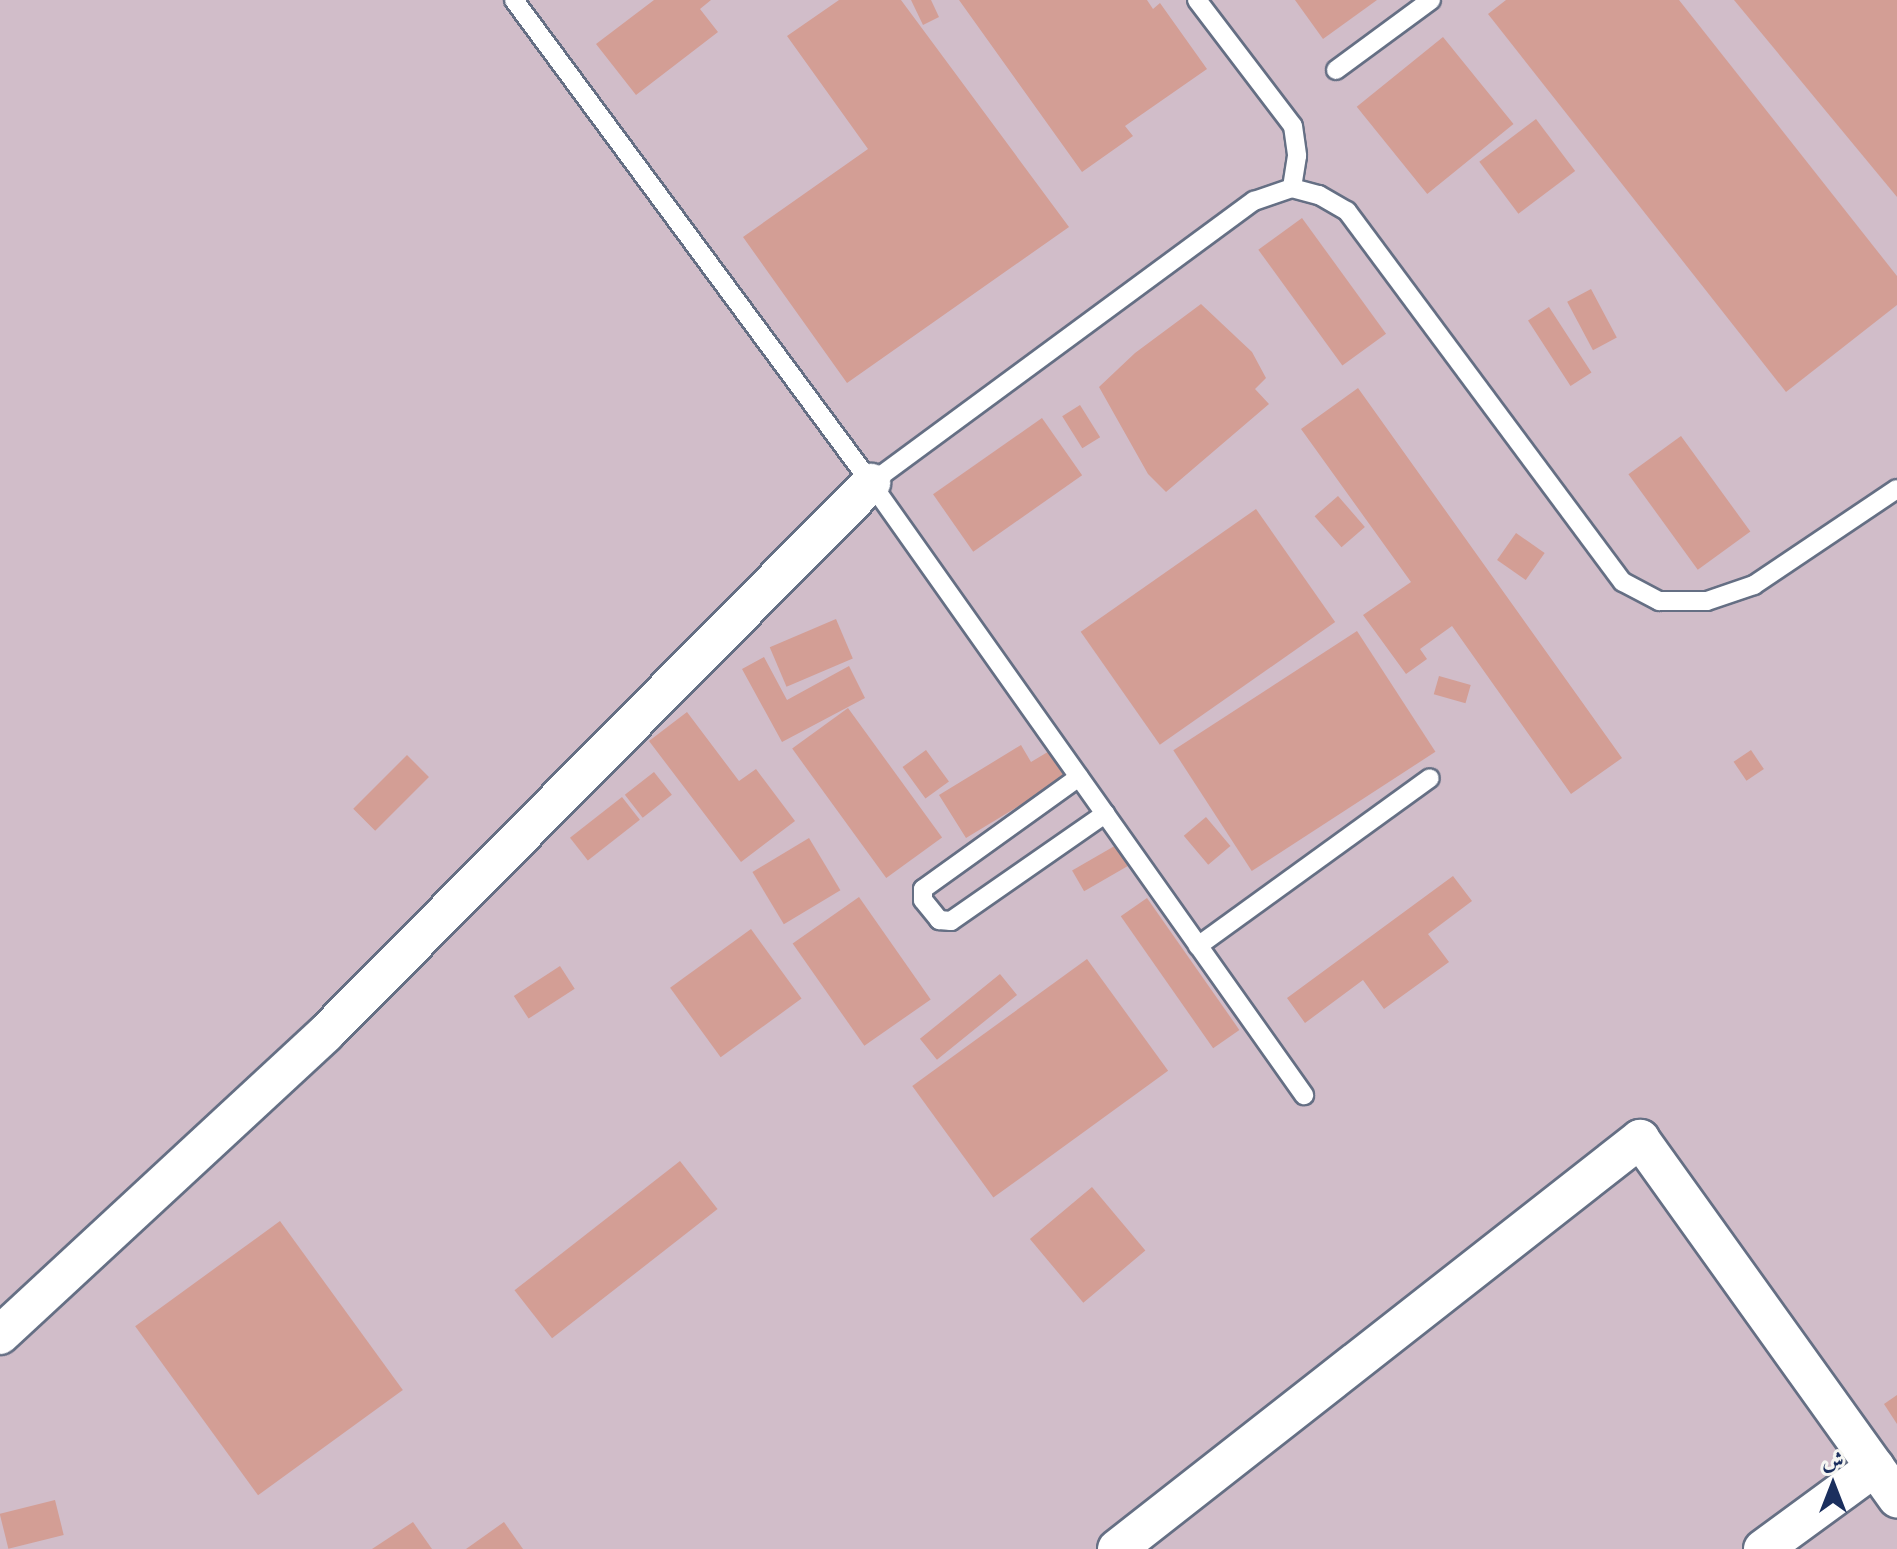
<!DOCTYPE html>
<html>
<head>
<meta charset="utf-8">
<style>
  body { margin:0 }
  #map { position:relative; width:1897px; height:1549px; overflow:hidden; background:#eee5ca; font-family:"EB Garamond",Amiri,serif }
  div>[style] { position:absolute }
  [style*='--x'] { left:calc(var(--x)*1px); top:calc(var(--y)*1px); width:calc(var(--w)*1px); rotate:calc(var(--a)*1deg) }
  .industrial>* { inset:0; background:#d1bdc9; transform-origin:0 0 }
  .building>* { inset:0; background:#d39e95; transform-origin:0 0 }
  .roads { filter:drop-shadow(2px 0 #656f84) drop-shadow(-2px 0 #656f84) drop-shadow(0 2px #656f84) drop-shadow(0 -2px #656f84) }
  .lane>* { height:18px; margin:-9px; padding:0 9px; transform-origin:9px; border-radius:9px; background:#fff }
  .street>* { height:38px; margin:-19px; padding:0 19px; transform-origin:19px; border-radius:19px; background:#fff }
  span { translate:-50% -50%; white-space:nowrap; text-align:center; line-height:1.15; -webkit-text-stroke:6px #f6f6f2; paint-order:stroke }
  .north { position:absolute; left:1793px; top:1445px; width:80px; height:80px; -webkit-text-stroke:6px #f6f6f2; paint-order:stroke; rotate:0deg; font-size:22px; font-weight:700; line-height:32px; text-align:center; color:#1b2f5e }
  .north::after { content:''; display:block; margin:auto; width:28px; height:36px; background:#1b2f5e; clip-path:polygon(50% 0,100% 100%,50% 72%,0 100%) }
</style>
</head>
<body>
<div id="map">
  <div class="industrial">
    <div style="left:0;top:0;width:1897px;height:1549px"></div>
  </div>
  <div class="building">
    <div style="clip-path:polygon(654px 0,711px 0,700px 9px,718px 32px,636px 95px,596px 44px)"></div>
    <div style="clip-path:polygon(839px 0,901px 0,1069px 227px,847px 383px,743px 237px,868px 149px,787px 36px)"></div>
    <div style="clip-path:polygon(911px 0,931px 0,939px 17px,923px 25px)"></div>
    <div style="clip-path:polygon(959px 0,1147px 0,1153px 9px,1160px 3px,1207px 69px,1125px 126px,1133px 136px,1082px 172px)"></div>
    <div style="clip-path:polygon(1295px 0,1377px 0,1323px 39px)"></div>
    <div style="clip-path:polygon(1506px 0,1679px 0,1897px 276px,1897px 305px,1786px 392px,1488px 14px)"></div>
    <div style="clip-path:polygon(1734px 0,1897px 0,1897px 197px)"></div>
    <div style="left:1443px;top:37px;width:112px;height:111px;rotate:51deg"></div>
    <div style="left:1536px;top:119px;width:65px;height:71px;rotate:53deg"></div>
    <div style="left:1302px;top:218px;width:143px;height:54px;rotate:54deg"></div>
    <div style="left:1591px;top:289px;width:55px;height:27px;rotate:62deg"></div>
    <div style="clip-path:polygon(1201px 304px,1252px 352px,1266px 378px,1255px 389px,1269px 404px,1166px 492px,1148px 474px,1099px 387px,1135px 353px)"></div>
    <div style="left:1549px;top:307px;width:78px;height:25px;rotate:57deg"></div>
    <div style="clip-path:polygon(1358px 388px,1622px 758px,1571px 794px,1452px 626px,1420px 649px,1427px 659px,1406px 674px,1363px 615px,1411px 582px,1301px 429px)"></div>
    <div style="left:1080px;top:405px;width:38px;height:21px;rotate:58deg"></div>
    <div style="left:1042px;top:418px;width:70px;height:133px;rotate:55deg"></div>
    <div style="left:1681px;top:436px;width:118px;height:65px;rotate:54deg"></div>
    <div style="left:1338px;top:496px;width:41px;height:31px;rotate:49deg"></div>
    <div style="left:1256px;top:509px;width:138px;height:214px;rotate:55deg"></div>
    <div style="left:1516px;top:533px;width:35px;height:33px;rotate:35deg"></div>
    <div style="left:836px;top:619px;width:43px;height:72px;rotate:67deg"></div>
    <div style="left:1357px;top:631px;width:144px;height:219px;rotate:57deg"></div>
    <div style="clip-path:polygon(764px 657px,787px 700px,849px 666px,865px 698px,782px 742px,742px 669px)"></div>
    <div style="left:1439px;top:676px;width:33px;height:19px;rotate:16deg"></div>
    <div style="left:848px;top:708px;width:160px;height:69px;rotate:54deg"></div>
    <div style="clip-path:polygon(687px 712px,739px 781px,756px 769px,795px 821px,741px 862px,649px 741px)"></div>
    <div style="clip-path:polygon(1021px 745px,1031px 762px,1051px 750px,1067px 777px,966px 838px,939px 795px)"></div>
    <div style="left:926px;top:750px;width:39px;height:29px;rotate:54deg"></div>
    <div style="left:1751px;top:750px;width:23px;height:21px;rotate:56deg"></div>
    <div style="left:407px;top:755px;width:31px;height:76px;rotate:45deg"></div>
    <div style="left:654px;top:772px;width:29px;height:37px;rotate:52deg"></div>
    <div style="left:622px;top:797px;width:29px;height:66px;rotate:52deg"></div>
    <div style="left:1206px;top:817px;width:38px;height:29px;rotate:50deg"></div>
    <div style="left:809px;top:838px;width:61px;height:66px;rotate:59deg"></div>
    <div style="left:1118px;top:844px;width:24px;height:53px;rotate:60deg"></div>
    <div style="clip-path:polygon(1453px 876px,1472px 901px,1428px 934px,1449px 962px,1384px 1009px,1363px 980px,1305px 1023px,1287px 998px)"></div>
    <div style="left:859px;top:897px;width:125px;height:81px;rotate:55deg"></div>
    <div style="left:1147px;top:898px;width:161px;height:32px;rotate:55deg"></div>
    <div style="left:751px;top:929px;width:86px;height:100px;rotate:54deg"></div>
    <div style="left:1087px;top:959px;width:138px;height:216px;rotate:54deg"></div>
    <div style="left:560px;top:966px;width:27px;height:55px;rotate:57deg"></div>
    <div style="left:1000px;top:974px;width:27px;height:103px;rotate:51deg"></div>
    <div style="left:680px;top:1161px;width:61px;height:210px;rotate:52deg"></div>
    <div style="left:1092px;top:1187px;width:83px;height:81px;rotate:50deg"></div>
    <div style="left:280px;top:1221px;width:209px;height:179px;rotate:54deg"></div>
    <div style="clip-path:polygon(1897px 1395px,1897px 1424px,1884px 1404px)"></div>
    <div style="left:55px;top:1500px;width:36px;height:57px;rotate:76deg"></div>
    <div style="clip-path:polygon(413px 1522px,432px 1549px,372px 1549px)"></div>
    <div style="clip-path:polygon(504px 1522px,523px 1549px,466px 1549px)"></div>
  </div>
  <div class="roads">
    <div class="lane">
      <div style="--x:514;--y:0;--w:601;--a:53.53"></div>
      <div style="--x:871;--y:483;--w:750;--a:54.72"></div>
      <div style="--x:1197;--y:0;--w:158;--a:52.7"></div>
      <div style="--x:1293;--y:126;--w:30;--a:82"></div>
      <div style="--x:1297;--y:156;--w:32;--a:99"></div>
      <div style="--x:1336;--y:70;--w:118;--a:-36.4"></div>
      <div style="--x:871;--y:483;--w:476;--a:-36.4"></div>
      <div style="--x:1254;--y:201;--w:40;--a:-18.9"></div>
      <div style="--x:1292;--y:188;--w:28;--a:15"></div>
      <div style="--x:1319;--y:195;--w:32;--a:30"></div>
      <div style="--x:1347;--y:211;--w:462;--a:53.4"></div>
      <div style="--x:1623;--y:582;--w:41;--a:27.8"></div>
      <div style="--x:1659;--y:601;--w:48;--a:0"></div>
      <div style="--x:1707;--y:601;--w:50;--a:-18.8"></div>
      <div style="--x:1754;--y:585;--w:172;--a:-33.9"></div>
      <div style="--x:1079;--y:777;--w:192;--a:144.3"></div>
      <div style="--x:923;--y:889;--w:11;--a:90"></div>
      <div style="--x:923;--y:900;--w:26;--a:51"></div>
      <div style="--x:939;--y:920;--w:12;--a:5"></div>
      <div style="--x:951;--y:921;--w:188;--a:-34.8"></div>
      <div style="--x:1198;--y:946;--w:286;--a:-35.9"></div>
    </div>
    <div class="street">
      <div style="--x:0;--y:1335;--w:443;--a:-42.8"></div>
      <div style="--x:325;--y:1034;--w:776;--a:-45.26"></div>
      <div style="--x:1117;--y:1549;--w:665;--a:-38.09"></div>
      <div style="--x:1640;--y:1139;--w:442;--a:54.4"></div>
      <div style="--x:1763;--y:1549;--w:139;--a:-36.2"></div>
    </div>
  </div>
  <div class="north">ش</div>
</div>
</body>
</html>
